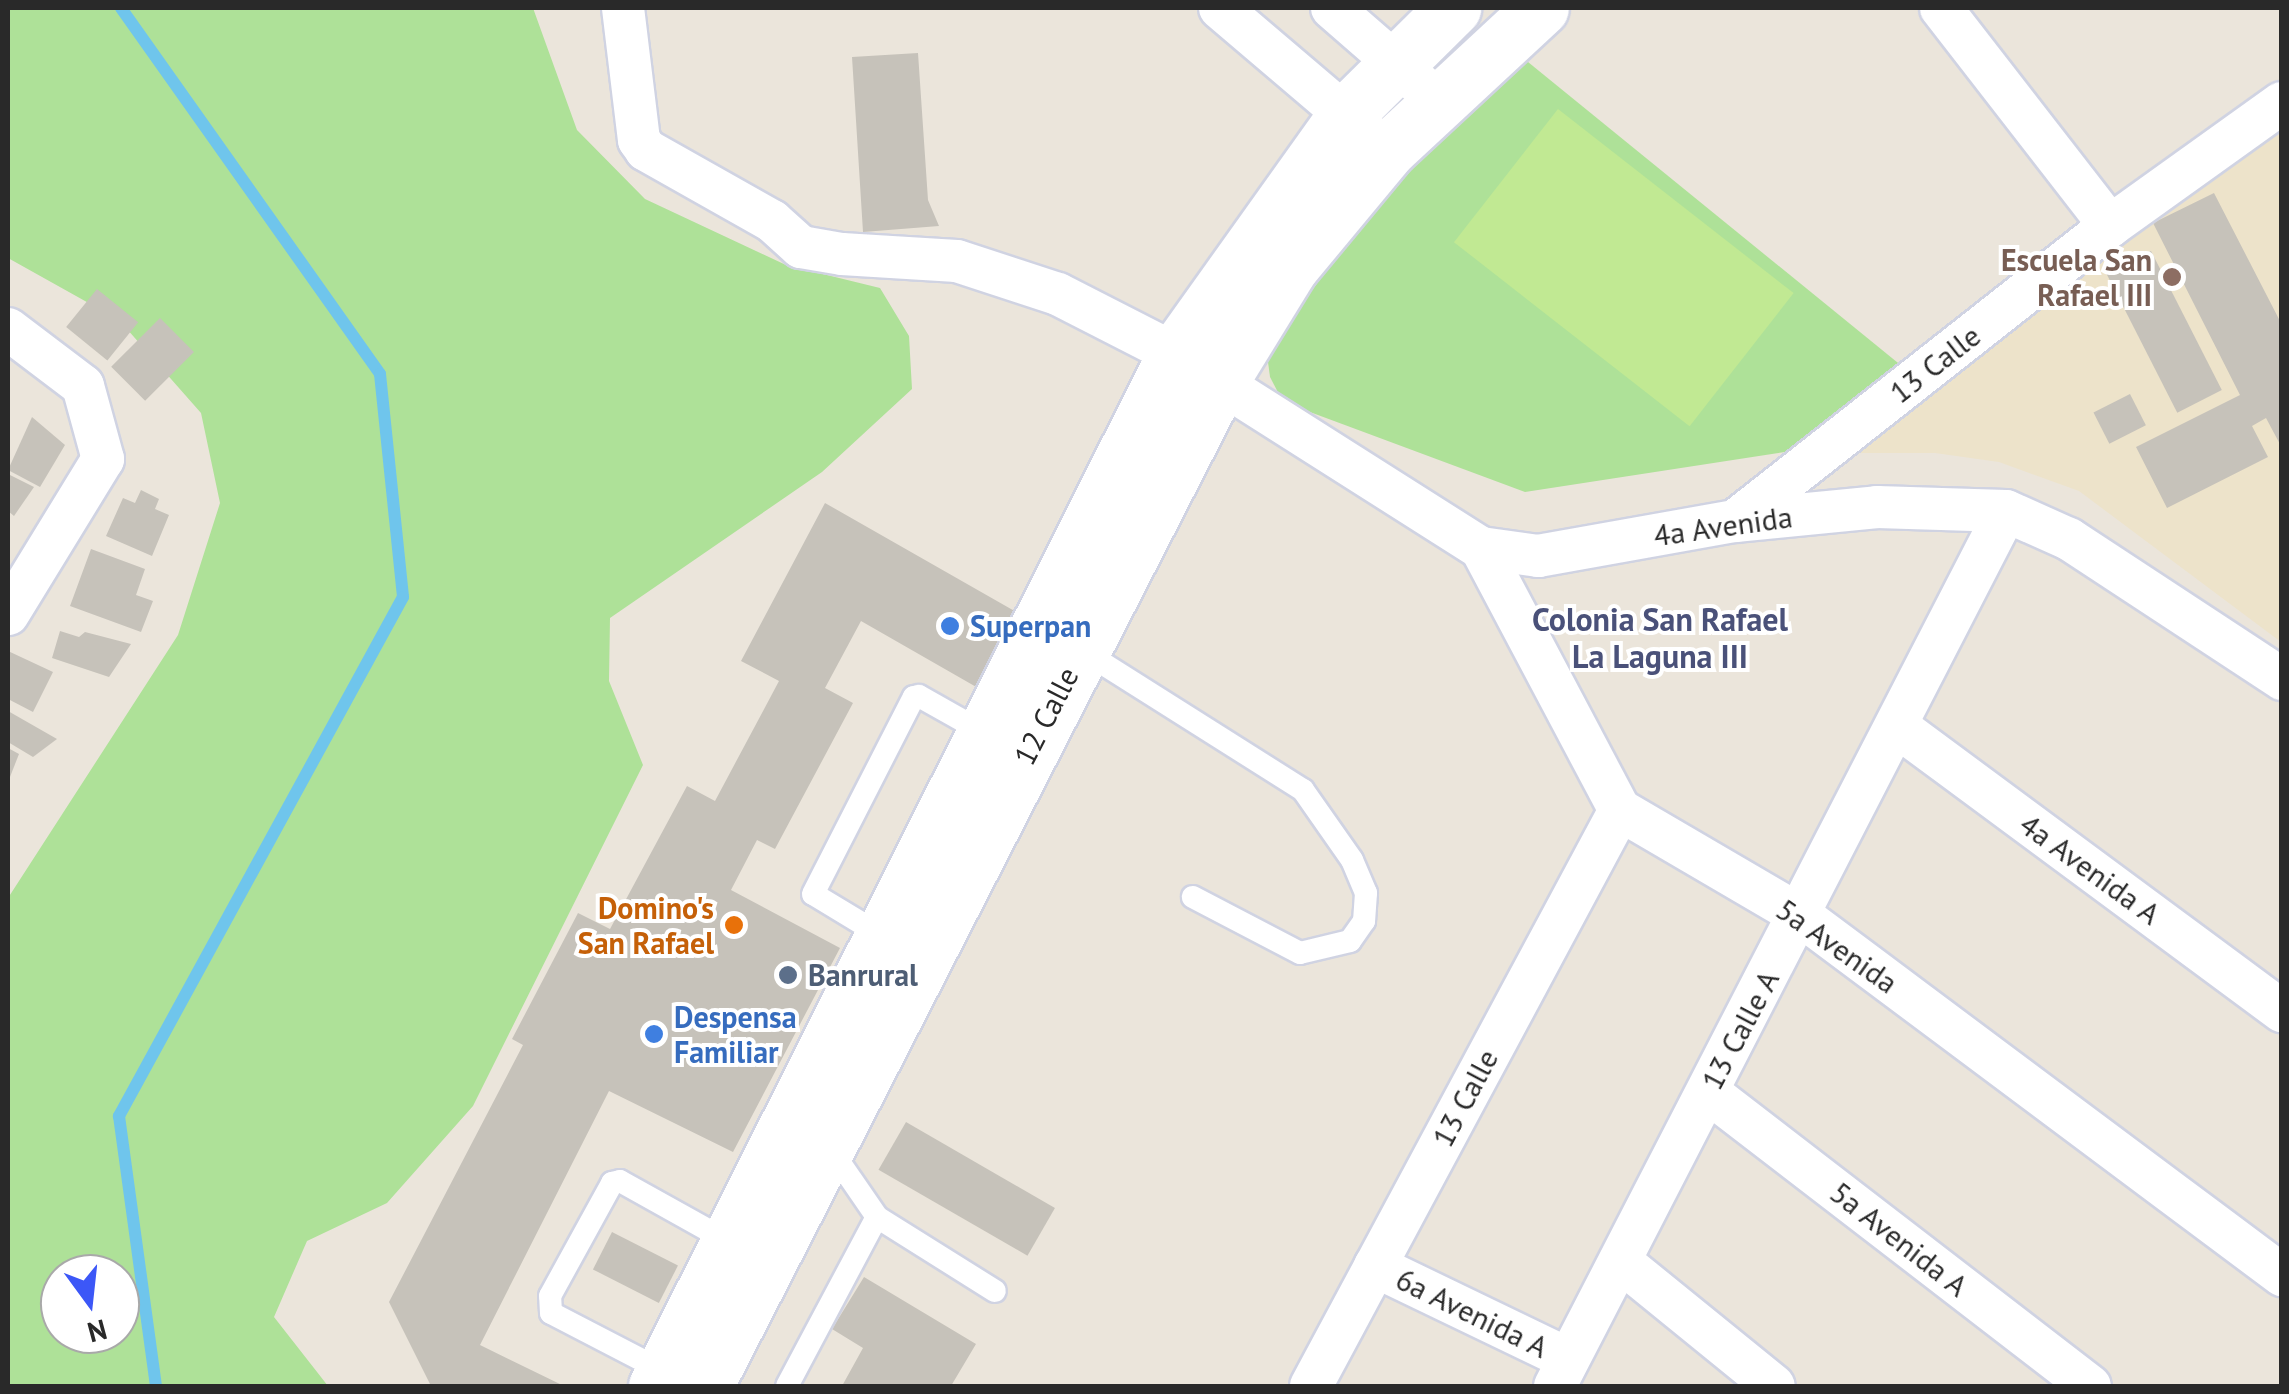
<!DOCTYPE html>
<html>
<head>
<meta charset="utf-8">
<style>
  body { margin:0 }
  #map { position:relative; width:2289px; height:1394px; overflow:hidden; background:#ebe5db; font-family:"PT Sans",sans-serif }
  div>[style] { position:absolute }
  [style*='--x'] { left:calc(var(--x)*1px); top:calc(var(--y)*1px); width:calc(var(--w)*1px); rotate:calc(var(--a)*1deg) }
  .education>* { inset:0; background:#ede3ca }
  .green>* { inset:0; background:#aee198 }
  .pitch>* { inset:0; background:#c1e993; transform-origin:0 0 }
  .stream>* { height:12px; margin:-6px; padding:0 6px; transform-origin:6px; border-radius:6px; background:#6fc5ec }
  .building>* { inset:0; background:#c6c2ba; transform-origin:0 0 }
  .roads { filter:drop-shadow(2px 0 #d0d3e2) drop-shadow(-2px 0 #d0d3e2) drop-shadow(0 2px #d0d3e2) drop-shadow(0 -2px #d0d3e2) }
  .service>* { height:22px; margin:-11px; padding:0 11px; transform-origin:11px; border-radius:11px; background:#fff }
  .minor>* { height:42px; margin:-21px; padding:0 21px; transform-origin:21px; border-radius:21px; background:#fff }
  .secondary>* { height:55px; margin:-27.5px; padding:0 27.5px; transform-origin:27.5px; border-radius:27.5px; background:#fff }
  .dots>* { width:28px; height:28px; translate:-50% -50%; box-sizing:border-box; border:5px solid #fff; border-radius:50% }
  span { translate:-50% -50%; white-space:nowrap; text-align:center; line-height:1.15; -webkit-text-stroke:8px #fff; paint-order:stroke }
  .education-label { font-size:30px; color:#785e54; font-weight:700 }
  .right { translate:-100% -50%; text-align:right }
  .street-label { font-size:30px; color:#292929 }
  .shop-label { font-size:30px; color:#366cbe; font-weight:700 }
  .left { translate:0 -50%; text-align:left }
  .food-label { font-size:30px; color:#c56008; font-weight:700 }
  .service-label { font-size:30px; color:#4e5e75; font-weight:700 }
  .neighbourhood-label { font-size:32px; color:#4a5179; font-weight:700 }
  .frame { position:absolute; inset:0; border:10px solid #292929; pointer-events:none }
  .north { position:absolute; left:40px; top:1254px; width:100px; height:100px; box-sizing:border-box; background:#fff; border:2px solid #a9a9a9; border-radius:50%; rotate:165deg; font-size:28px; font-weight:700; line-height:40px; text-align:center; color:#292929 }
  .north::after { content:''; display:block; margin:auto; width:35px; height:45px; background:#3c57f7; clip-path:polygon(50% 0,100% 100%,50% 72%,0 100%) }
</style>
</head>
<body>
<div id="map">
  <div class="education">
    <div style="clip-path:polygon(2281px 102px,2281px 642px,2079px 491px,1999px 462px,1935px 453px,1844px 453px)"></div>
  </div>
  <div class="green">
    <div style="clip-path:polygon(evenodd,8px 8px,533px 8px,577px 130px,645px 199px,786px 265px,880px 288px,909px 336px,912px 389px,822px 472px,610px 618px,609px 681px,643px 765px,473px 1106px,387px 1203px,307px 1241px,274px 1317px,328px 1386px,8px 1386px,8px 898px,178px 635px,220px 503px,201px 413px,119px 320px,8px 258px,8px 8px,60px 1274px,120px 1274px,120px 1334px,60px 1334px,60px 1274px)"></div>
    <div style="clip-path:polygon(1523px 58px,1903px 367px,1798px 450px,1525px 492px,1283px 402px,1270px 377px,1266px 347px,1376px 192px)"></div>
  </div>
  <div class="pitch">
    <div style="left:1558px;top:109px;width:299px;height:169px;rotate:38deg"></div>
  </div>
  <div class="stream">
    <div style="--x:121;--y:8;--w:448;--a:54.7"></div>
    <div style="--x:380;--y:374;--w:224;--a:84.1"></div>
    <div style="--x:403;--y:597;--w:592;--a:118.69"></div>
    <div style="--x:119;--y:1116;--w:273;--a:82.2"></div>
  </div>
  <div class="building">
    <div style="clip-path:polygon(918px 53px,928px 200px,939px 226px,863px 232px,852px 57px)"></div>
    <div style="clip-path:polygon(2214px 193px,2282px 325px,2282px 448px,2266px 418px,2252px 426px,2268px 457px,2167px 508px,2136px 447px,2240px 395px,2153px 223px)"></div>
    <div style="left:2151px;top:251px;width:156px;height:50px;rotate:63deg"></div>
    <div style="left:97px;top:289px;width:53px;height:49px;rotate:39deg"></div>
    <div style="left:160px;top:318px;width:48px;height:69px;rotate:45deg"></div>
    <div style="left:2130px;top:394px;width:35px;height:41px;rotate:63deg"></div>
    <div style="clip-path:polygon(32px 417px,65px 445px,40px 487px,8px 470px)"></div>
    <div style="clip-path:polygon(8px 474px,34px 487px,14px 516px,8px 511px)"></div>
    <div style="clip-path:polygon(141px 490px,159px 499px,155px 509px,169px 515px,152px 556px,106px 536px,123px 498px,135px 503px)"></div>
    <div style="clip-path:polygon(825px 503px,1027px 618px,985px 692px,861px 621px,825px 688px,853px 703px,775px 849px,757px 840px,731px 890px,840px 948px,733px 1152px,609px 1091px,480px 1345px,564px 1386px,431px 1386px,389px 1302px,523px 1045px,512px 1039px,578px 913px,610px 929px,687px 786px,715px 801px,779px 681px,741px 661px)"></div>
    <div style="clip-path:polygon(91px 549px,145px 569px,136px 595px,153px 601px,141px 632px,70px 606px)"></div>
    <div style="clip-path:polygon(60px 631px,79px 637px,85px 632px,131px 644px,109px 677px,52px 658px)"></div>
    <div style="clip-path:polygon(8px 651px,53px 672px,33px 712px,8px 699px)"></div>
    <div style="clip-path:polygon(8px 711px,57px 739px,33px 757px,8px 742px)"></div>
    <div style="clip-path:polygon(8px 748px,19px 754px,8px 782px)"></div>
    <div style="left:906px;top:1122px;width:172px;height:55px;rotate:30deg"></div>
    <div style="left:612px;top:1232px;width:74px;height:42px;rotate:27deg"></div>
    <div style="clip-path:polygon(864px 1277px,976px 1344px,951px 1386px,842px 1386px,863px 1348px,832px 1329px)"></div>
  </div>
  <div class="roads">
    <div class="service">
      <div style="--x:1083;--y:651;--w:260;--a:32.3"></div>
      <div style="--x:1303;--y:790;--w:85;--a:55"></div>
      <div style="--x:1352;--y:860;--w:36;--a:67"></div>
      <div style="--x:1366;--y:893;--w:28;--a:94"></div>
      <div style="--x:1364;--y:921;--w:24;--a:125"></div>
      <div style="--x:1350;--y:941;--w:51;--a:166.5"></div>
      <div style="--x:1300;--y:953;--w:121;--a:-152.4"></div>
      <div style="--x:881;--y:935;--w:79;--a:-148.9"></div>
      <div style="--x:813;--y:894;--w:221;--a:-62.9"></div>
      <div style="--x:914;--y:697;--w:5;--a:-11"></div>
      <div style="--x:919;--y:696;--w:73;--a:29.4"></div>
      <div style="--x:831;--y:1150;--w:81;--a:55.5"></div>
      <div style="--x:877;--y:1217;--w:139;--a:32.1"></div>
      <div style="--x:663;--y:1371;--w:126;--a:-152.6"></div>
      <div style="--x:551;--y:1313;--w:17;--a:-93"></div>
      <div style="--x:550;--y:1296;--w:129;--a:-61.2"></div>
      <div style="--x:612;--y:1183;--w:8;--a:-14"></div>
      <div style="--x:620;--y:1181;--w:124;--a:29.1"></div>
      <div style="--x:787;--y:1386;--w:191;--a:-62"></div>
    </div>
    <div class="minor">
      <div style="--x:623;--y:8;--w:133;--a:83.1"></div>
      <div style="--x:639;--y:140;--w:12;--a:55"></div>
      <div style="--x:646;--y:150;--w:145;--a:29.4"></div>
      <div style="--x:772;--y:221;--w:39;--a:42"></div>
      <div style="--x:801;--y:247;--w:42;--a:9.7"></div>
      <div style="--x:842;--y:254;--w:115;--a:3.5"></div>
      <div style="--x:957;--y:261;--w:106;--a:18.1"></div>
      <div style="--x:1058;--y:294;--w:131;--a:27.1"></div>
      <div style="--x:1175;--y:354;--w:362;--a:32.4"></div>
      <div style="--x:1481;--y:548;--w:58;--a:8"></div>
      <div style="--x:1538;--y:556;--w:200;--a:-10.1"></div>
      <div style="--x:1735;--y:521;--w:143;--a:-5.6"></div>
      <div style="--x:1877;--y:507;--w:129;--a:1.8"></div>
      <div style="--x:2006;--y:511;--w:69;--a:24"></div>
      <div style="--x:2069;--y:539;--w:255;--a:33.3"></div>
      <div style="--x:1220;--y:8;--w:194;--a:40.4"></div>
      <div style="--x:1332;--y:8;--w:140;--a:41"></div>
      <div style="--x:1941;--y:8;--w:276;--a:52.2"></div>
      <div style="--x:8;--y:329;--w:94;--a:37.2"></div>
      <div style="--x:83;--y:386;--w:76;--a:74.7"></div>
      <div style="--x:103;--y:459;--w:182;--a:121.5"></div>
      <div style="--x:1735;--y:521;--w:477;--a:-38.2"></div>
      <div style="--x:2110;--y:226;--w:211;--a:-35.6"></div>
      <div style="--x:1481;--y:548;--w:297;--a:62.1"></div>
      <div style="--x:1620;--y:810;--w:208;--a:30.3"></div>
      <div style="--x:1800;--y:915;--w:602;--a:36.76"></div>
      <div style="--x:1898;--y:727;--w:478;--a:36.5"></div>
      <div style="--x:1708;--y:1092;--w:482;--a:37.6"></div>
      <div style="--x:1620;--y:1261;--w:198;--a:39.1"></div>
      <div style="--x:1375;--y:1266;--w:214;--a:25.7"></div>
      <div style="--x:1311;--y:1386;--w:654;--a:-61.79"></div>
      <div style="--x:1555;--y:1386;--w:984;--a:-62.73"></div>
    </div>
    <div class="secondary">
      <div style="--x:656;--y:1386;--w:1155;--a:-63.3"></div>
      <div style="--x:1175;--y:354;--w:295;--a:-54.5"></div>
      <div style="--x:1346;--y:114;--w:151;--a:-44.7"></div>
      <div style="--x:705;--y:1386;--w:1128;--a:-62.84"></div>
      <div style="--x:1220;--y:382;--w:134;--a:-58.4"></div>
      <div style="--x:1290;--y:268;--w:152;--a:-50.3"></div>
      <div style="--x:1387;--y:151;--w:210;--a:-42.9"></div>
    </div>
  </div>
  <div class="dots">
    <div style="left:2172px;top:277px;background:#8d6e63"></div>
    <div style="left:950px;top:626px;background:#3f7fe0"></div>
    <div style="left:734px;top:925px;background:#e8710a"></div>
    <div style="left:788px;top:975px;background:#5c6f8a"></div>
    <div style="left:654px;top:1034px;background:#3f7fe0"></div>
  </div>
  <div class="education-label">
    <span class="right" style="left:2152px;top:277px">Escuela San<br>Rafael III</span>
  </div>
  <div class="street-label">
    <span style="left:1935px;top:364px;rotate:-38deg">13 Calle</span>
    <span style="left:1723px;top:526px;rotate:-8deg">4a Avenida</span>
    <span style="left:1046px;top:716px;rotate:-63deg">12 Calle</span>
    <span style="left:2090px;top:869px;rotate:36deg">4a Avenida A</span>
    <span style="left:1837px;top:946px;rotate:35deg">5a Avenida</span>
    <span style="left:1740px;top:1030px;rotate:-62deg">13 Calle A</span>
    <span style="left:1465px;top:1098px;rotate:-62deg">13 Calle</span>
    <span style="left:1899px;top:1239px;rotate:38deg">5a Avenida A</span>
    <span style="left:1472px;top:1313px;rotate:26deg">6a Avenida A</span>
  </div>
  <div class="shop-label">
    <span class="left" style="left:970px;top:626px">Superpan</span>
    <span class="left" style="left:674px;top:1034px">Despensa<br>Familiar</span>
  </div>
  <div class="food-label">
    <span class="right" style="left:714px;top:925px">Domino's<br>San Rafael</span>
  </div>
  <div class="service-label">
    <span class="left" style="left:808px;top:975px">Banrural</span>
  </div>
  <div class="neighbourhood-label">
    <span style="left:1660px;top:638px">Colonia San Rafael<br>La Laguna III</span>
  </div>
  <div class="frame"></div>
  <div class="north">N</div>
</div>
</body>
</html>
